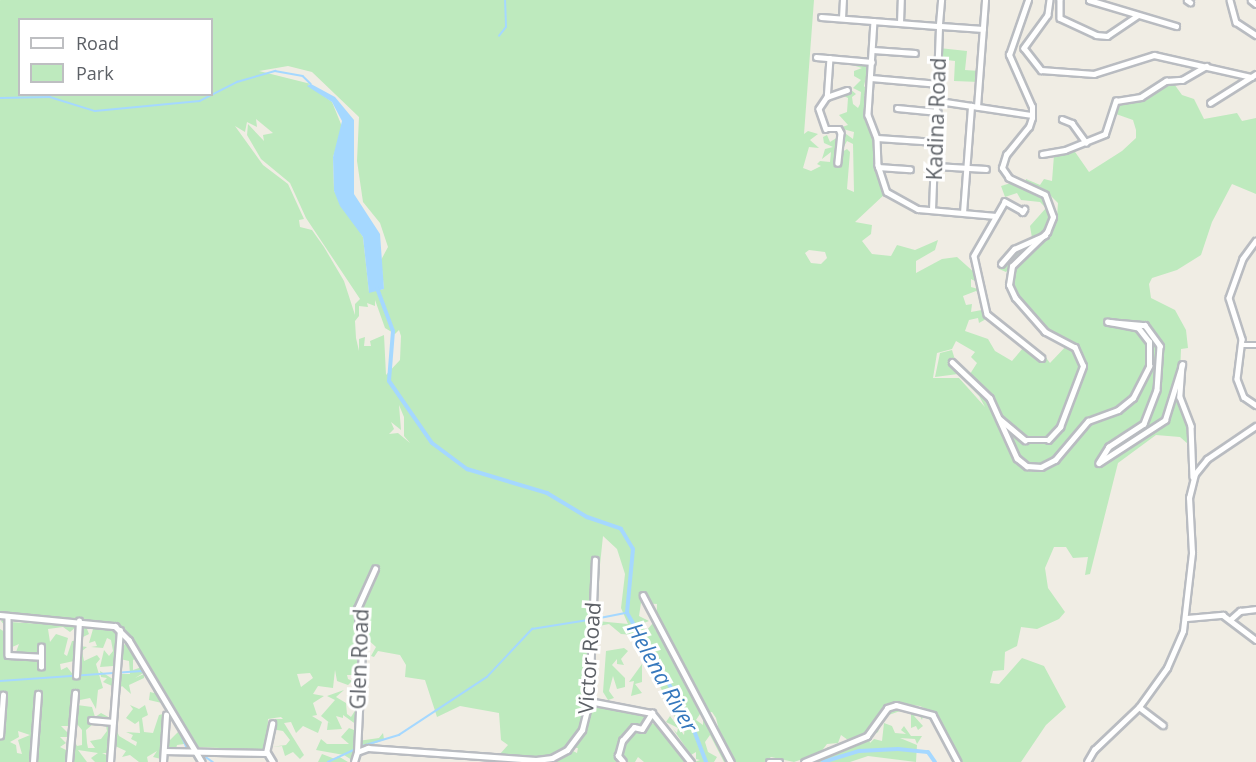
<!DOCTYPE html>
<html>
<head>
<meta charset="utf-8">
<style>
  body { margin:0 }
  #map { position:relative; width:1256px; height:762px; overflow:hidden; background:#f0ede4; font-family:"Open Sans",sans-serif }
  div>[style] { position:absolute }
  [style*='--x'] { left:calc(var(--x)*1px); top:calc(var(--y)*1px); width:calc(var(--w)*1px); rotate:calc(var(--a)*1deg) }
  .green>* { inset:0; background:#beeabe }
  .water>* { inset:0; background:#a5d8ff }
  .stream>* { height:1.5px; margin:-0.75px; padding:0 0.75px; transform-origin:0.75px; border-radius:0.75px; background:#a5d8ff }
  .river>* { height:4px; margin:-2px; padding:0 2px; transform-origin:2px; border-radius:2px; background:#a5d8ff }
  .roads { filter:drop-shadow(2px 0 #b9bcc1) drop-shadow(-2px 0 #b9bcc1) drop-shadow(0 2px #b9bcc1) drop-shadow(0 -2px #b9bcc1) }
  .minor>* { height:4.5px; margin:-2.25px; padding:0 2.25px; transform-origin:2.25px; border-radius:2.25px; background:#fff }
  span { translate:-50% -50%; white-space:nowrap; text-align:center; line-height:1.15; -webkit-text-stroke:6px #fff; paint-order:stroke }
  .street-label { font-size:21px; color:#5c6066 }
  .water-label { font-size:22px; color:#3678bd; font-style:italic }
  .legend { position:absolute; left:18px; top:18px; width:195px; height:78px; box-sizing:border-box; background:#fff; border:2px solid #bebfc2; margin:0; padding:8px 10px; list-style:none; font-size:18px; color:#5c6066 }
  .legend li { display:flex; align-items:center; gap:12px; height:30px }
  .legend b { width:30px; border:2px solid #bebfc2 }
</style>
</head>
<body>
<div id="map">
  <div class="green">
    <div style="clip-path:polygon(evenodd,0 0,814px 0,804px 134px,808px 131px,818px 134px,810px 140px,819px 148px,809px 147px,803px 168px,811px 171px,821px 166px,817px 164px,820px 161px,830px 162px,831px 152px,822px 159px,825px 149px,833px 147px,824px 143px,823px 137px,827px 135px,830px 142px,838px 137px,834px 165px,839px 166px,842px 152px,847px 149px,850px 152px,847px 189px,854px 192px,853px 144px,847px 141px,842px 150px,842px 131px,853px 139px,854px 132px,839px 128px,848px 125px,839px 115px,847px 112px,848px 98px,842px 95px,850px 89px,856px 94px,852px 97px,853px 104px,858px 108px,860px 104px,861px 92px,853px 88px,861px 80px,854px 76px,854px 71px,862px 68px,852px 65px,869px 64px,864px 86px,868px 91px,864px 96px,867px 98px,865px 114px,875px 141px,886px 193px,855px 222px,872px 225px,871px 234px,862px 241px,872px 254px,891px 256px,897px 245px,915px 250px,938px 240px,935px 250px,916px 261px,916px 273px,942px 259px,957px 257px,976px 274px,977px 282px,971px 279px,971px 287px,978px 289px,980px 294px,976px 291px,963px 296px,966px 305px,972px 304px,971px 312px,982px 310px,986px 319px,979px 323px,978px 318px,969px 320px,965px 331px,988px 339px,995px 351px,1012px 361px,1023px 348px,1044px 362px,1044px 355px,1050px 363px,1070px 342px,1046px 331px,1010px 289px,1014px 267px,1050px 232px,1057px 217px,1058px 203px,1045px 190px,1025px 183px,1026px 179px,1040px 185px,1044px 179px,1052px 181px,1054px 155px,1073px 149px,1089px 172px,1122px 151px,1136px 138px,1136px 130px,1133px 120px,1116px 114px,1115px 105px,1172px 81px,1182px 95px,1194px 99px,1204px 119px,1237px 113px,1242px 121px,1256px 118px,1256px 194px,1232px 184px,1212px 222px,1201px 255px,1177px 270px,1152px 278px,1149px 284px,1151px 298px,1175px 310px,1186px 330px,1188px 348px,1181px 349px,1179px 397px,1188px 420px,1192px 456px,1188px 444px,1180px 437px,1156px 435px,1118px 463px,1090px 574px,1085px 575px,1088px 557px,1073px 558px,1066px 547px,1054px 547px,1045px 568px,1048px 588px,1065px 612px,1059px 619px,1037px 629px,1021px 627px,1017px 646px,1005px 652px,1004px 670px,993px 671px,990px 683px,999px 684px,1022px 658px,1044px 666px,1066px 707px,1046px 725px,1021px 762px,960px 762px,938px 715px,920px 706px,891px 703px,885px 704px,864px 735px,848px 740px,841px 735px,838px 743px,827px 744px,820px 753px,828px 747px,847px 748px,845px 745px,855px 745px,869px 737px,870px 743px,874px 739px,882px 741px,884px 723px,892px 726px,895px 733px,906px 734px,901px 730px,904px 726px,911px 736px,922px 736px,917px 744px,915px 739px,900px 738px,917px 745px,916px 762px,868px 756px,850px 762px,809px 762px,817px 754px,794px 762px,771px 757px,765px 762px,733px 762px,727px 747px,729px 762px,724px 762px,710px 735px,705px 742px,708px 752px,717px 757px,714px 762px,694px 762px,700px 760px,696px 759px,696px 752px,691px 755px,673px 729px,677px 733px,678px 728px,666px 722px,670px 716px,684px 735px,685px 726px,674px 716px,636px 635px,621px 634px,609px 624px,599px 626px,597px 621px,628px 624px,621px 608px,625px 574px,617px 549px,603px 536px,584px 717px,579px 735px,549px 759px,500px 754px,508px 745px,501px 740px,499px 713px,460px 706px,437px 717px,425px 680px,405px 677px,406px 665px,400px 655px,378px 651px,374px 657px,371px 656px,376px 647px,365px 637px,355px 643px,360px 645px,358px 675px,347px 675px,348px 679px,359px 684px,355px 686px,351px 682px,348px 685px,337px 681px,335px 670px,333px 688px,318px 686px,313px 694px,324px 696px,313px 703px,317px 715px,312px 716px,322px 722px,318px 733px,303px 726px,296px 733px,291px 722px,284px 723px,304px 755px,300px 759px,293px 752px,285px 756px,282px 746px,271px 747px,286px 745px,290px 740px,283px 731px,271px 729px,275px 719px,283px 719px,281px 717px,268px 719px,267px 750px,196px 747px,194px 739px,166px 704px,149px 700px,150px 692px,154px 693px,153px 688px,158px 687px,122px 627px,113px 626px,118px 635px,113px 666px,100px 667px,104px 650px,109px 656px,113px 651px,111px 640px,107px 638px,103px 648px,91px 647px,97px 646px,95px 641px,89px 643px,93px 629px,87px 629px,89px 634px,79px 639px,81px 625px,91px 626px,0 614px,0 0,20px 20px,212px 20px,212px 94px,20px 94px,20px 20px,0 0,288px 66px,312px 72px,359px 117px,357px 161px,363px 202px,380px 223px,388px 247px,381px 260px,384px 289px,369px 292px,363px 237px,334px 191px,333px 157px,343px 129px,332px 102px,308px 85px,311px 84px,259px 71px,288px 66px,0 0,256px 119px,273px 133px,263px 135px,264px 141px,248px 124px,247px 135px,261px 159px,290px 183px,306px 218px,360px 299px,355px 304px,355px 315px,344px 281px,324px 247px,312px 230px,300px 227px,299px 220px,304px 219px,288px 184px,263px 165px,235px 126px,245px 132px,247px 122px,257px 127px,256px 119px,0 0,809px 250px,825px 252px,827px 258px,821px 264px,811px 263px,805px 253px,809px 250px,0 0,375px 300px,385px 328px,395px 334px,399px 330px,401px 336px,400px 360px,386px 375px,384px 335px,370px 341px,371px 346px,364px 346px,365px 337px,359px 339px,359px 351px,356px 338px,355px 321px,359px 316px,359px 306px,368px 307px,367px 303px,375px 306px,375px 300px,0 0,956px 341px,975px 352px,971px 357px,977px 363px,970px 374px,956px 363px,952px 350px,940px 353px,935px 377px,958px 374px,979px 396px,985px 407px,959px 378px,933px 378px,937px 353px,952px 349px,956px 341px,0 0,399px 405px,404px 417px,404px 436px,410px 443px,398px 433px,389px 434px,394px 429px,391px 422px,401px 430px,399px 405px,0 0,641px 603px,657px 604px,656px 631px,653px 623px,646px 631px,641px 624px,649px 621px,639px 616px,641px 603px,0 0,310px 673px,313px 678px,301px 687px,297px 674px,310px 673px,0 0,712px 712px,716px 718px,719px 730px,715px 731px,715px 725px,708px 718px,703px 720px,703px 725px,696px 720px,700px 714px,712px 712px)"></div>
    <div style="clip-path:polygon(939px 48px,967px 51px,965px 70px,980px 71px,979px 82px,954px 81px,955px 61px,939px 59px)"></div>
    <div style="clip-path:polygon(1011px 183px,1047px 198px,1051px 215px,1049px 227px,1006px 272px,999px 269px,1005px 252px,1032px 238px,1030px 226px,1046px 208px,1040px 202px,1021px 200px,1017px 193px,1005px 197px,1001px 186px)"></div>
    <div style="clip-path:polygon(evenodd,4px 618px,9px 622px,77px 626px,70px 632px,63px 627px,48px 629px,50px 642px,56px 634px,68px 638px,64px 654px,67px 656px,72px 641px,75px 641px,74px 661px,60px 664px,61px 670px,67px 667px,75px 677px,80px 646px,87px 647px,82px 651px,84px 661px,97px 655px,100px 659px,96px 664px,103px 688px,98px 690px,96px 709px,90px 698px,80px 700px,77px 705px,92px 707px,95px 717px,101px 713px,112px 719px,119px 736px,136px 746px,137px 742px,131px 739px,133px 735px,126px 732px,140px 733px,139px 721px,135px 724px,126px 718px,133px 709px,130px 705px,139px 709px,145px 705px,148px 715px,142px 718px,144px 732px,153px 733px,159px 715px,171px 712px,175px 723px,169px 716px,164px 719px,161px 759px,153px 757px,157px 751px,147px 757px,148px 762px,139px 762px,130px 755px,122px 757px,126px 751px,113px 745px,111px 753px,102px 753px,111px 757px,111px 762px,95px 762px,91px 758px,98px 753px,78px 750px,87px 762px,70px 762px,74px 740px,77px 746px,82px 745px,82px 730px,72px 718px,69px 726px,61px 726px,72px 737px,60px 737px,66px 743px,60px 747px,68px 751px,67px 762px,0 762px,0 629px,5px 632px,5px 656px,10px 650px,16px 652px,19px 644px,10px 648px,9px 631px,1px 621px,4px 618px,93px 724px,106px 725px,107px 731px,101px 739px,90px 741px,95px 748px,88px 748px,87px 743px,86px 730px,93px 724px,4px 618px,18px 731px,30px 735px,18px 740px,22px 754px,17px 753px,16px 745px,10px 742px,19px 737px,18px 731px)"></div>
    <div style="clip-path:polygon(128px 643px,137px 658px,133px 660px,133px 670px,139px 668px,139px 662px,145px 672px,135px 678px,144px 674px,144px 678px,129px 685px,131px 694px,122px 686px,119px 689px,103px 682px,107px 678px,101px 677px,100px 671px,116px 681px,119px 674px,130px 674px,129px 661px,120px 659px,123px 645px)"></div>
    <div style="clip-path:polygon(624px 648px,628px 651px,621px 659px,624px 665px,617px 664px,617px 659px,612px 665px,625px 678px,625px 687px,617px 689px,613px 676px,609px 691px,614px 698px,608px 700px,603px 692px,606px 651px)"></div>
    <div style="clip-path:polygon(642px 664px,642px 682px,635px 684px,642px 693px,631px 696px,634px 681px,629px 682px)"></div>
    <div style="clip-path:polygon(344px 690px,336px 697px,346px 703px,347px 714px,351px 717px,356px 709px,356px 690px,360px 695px,357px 725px,343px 715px,343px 718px,336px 716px,342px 729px,327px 730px,328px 722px,331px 724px,321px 716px,335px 700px,327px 696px)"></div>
    <div style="clip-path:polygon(588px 703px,654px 716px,656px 721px,649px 722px,663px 728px,689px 762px,644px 762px,638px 757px,635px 762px,547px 762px,571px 750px,577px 753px,578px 748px,572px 748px,587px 722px)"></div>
    <div style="clip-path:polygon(893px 706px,924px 711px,922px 720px,919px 714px,914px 716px,923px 726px,918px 730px,916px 726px,911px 728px,911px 711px,903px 710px,883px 717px,878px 732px,872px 736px,883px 715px)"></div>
    <div style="clip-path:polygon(349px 728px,354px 730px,355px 762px,344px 755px,316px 750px,321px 739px,327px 744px,349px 744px,341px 737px)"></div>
    <div style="clip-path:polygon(180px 730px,190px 748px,184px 744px,177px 745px,176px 749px,182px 752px,165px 749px,163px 740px,168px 732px,170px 740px)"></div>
    <div style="clip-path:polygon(383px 733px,384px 739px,392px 737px,359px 749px,358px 741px,379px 738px)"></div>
    <div style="clip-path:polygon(322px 754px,335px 759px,338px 756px,348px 762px,318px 762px)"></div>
  </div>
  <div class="water">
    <div style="clip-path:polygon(311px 84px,335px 97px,354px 120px,354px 194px,380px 234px,384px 289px,369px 293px,363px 237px,340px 206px,334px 191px,333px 157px,342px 121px,332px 102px,307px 86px)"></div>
  </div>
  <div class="stream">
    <div style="--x:499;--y:36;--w:11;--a:-52"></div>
    <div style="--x:506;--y:27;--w:27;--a:-92"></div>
    <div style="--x:0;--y:98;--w:50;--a:-1.1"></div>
    <div style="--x:50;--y:97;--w:47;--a:17.3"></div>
    <div style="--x:95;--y:111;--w:105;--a:-5.4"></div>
    <div style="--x:200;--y:101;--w:42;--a:-27.2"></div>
    <div style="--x:237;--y:82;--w:40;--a:-16"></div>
    <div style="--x:275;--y:71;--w:28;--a:10"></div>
    <div style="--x:303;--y:76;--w:11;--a:45"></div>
    <div style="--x:595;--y:619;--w:33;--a:-11"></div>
    <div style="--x:0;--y:681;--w:142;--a:-4"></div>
    <div style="--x:142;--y:671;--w:6;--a:45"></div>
    <div style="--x:176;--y:722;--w:30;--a:67"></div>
    <div style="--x:359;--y:747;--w:42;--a:-16.7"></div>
    <div style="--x:399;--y:735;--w:105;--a:-33.4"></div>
    <div style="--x:487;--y:677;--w:66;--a:-46.8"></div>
    <div style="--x:532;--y:629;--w:58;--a:-9"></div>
    <div style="--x:203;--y:755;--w:12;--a:35"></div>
    <div style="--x:328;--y:762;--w:29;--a:-25"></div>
  </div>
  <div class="river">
    <div style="--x:377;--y:288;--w:46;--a:69.6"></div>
    <div style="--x:393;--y:331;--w:50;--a:94.6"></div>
    <div style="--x:389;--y:381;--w:75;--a:55.3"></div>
    <div style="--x:432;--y:443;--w:44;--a:36.6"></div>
    <div style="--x:467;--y:469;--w:84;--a:16.7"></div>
    <div style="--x:547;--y:493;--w:47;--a:31"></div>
    <div style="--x:587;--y:517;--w:36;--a:19"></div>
    <div style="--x:621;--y:529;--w:23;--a:59"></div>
    <div style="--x:633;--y:549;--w:64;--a:95.4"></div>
    <div style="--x:627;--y:613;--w:124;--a:59.5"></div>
    <div style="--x:690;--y:720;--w:45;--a:69.1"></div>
    <div style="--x:823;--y:762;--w:38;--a:-17"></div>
    <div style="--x:859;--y:751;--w:39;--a:-3"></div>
    <div style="--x:898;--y:749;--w:30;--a:6"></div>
    <div style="--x:928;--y:752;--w:12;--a:55"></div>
  </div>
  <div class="roads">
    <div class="minor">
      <div style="--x:1050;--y:0;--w:15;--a:98"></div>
      <div style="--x:1048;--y:15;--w:41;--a:126"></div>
      <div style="--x:1024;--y:48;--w:28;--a:52"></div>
      <div style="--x:1041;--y:70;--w:53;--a:4.3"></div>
      <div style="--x:1094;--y:74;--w:63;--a:-17.6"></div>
      <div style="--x:1154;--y:55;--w:100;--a:12.7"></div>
      <div style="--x:1060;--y:0;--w:18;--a:90"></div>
      <div style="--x:1060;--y:18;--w:40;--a:25"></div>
      <div style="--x:1096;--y:35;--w:11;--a:5"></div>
      <div style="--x:1107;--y:36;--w:37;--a:-34"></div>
      <div style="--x:1089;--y:0;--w:91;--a:16.6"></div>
      <div style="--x:1187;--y:0;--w:4;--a:34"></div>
      <div style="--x:1230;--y:0;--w:23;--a:75"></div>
      <div style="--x:1236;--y:22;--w:24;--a:33"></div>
      <div style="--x:1251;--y:0;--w:6;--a:39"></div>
      <div style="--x:821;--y:17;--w:116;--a:4.4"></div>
      <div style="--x:842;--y:18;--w:18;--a:-87"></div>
      <div style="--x:874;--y:21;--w:94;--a:93.7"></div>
      <div style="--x:868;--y:115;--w:25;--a:69"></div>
      <div style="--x:877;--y:138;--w:27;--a:88"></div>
      <div style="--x:878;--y:165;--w:28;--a:72"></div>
      <div style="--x:887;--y:192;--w:35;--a:29"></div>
      <div style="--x:918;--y:209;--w:78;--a:5.1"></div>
      <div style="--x:900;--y:23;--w:23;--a:-88"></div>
      <div style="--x:939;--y:24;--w:24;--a:-85"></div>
      <div style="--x:941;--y:26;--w:42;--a:4.1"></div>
      <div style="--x:873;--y:50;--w:42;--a:4.1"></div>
      <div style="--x:816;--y:57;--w:56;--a:5.1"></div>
      <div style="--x:830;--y:58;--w:39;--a:94"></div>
      <div style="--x:827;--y:97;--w:14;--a:124"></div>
      <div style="--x:819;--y:109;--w:21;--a:71"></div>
      <div style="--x:826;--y:129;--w:13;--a:0"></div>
      <div style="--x:839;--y:129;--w:4;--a:63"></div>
      <div style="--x:841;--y:133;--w:30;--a:96"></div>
      <div style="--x:871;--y:78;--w:68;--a:5"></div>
      <div style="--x:827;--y:97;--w:21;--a:-19"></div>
      <div style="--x:939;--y:101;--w:94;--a:8.6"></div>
      <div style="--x:1210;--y:103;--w:54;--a:-32.2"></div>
      <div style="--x:977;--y:107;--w:107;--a:-85.7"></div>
      <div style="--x:897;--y:108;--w:41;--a:5.6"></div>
      <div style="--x:1062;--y:119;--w:11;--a:22"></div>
      <div style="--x:1072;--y:123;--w:24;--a:54"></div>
      <div style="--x:877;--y:138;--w:59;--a:3.9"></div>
      <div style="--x:1042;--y:154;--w:23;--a:-10"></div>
      <div style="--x:1065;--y:150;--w:43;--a:-21.8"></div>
      <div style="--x:1105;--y:134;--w:35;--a:-72"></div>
      <div style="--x:1116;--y:101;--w:25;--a:-9"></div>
      <div style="--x:1141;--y:97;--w:30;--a:-33"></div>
      <div style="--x:1166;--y:81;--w:16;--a:-4"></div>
      <div style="--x:1182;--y:80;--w:28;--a:-30"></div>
      <div style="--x:935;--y:166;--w:51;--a:3.4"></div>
      <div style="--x:878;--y:167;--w:32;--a:4"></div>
      <div style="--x:1025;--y:209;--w:4;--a:124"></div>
      <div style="--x:1023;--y:212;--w:21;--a:-151"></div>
      <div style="--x:1005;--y:202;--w:62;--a:119.9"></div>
      <div style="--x:974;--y:256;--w:59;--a:77.4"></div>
      <div style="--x:987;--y:314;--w:70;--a:38.7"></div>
      <div style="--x:932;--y:210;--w:182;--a:-87.8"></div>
      <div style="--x:963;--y:213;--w:107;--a:-85.7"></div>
      <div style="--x:1256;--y:241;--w:22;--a:126"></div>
      <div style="--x:1243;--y:259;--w:41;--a:109.7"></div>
      <div style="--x:1229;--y:298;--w:43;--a:72.4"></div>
      <div style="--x:1242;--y:339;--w:40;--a:97.1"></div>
      <div style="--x:1237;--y:379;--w:19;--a:69"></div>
      <div style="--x:1244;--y:397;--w:14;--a:34"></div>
      <div style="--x:1001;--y:264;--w:20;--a:-49"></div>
      <div style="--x:1014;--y:249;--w:34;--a:-24"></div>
      <div style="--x:1242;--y:345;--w:14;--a:0"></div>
      <div style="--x:952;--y:362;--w:52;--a:43.5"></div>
      <div style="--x:990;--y:398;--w:66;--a:65.8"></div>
      <div style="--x:1017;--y:458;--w:13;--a:39"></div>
      <div style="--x:1027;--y:466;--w:14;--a:4"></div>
      <div style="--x:1041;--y:467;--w:16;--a:-27"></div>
      <div style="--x:1055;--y:460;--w:51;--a:-49.8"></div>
      <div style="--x:1088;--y:421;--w:32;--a:-20"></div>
      <div style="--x:1118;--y:410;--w:19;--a:-39"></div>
      <div style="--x:1133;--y:398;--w:36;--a:-63"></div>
      <div style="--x:1149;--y:366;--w:24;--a:-90"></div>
      <div style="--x:1149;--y:342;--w:18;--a:-128"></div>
      <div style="--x:1138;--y:328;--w:31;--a:-169"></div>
      <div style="--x:1108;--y:322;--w:37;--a:5"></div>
      <div style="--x:1145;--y:325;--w:26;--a:54"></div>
      <div style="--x:1160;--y:346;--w:44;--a:93.9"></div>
      <div style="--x:1157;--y:390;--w:36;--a:111"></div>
      <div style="--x:1144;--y:424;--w:42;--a:146.7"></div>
      <div style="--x:1109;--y:447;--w:19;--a:122"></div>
      <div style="--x:1099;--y:463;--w:79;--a:-33.1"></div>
      <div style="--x:1165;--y:420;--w:58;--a:-72.8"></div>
      <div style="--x:1182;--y:365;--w:32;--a:94"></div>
      <div style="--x:1180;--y:397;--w:31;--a:69"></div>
      <div style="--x:1191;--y:426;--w:51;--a:87.8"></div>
      <div style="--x:1000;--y:419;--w:33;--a:40"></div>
      <div style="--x:1025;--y:440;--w:23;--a:0"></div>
      <div style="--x:1048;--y:440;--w:18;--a:-47"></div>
      <div style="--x:1060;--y:427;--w:65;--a:-69.3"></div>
      <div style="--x:1083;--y:366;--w:20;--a:-114"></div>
      <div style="--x:1075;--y:348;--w:34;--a:-152"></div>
      <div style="--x:1045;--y:332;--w:45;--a:-131.4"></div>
      <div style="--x:1015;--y:298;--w:14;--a:-115"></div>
      <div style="--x:1009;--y:285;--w:19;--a:-81"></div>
      <div style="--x:1012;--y:266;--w:49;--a:-44.2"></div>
      <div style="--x:1047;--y:232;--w:16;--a:-68"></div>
      <div style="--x:1053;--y:217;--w:23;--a:-110"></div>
      <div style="--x:1045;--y:195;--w:40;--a:-155"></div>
      <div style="--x:1009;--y:178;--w:12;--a:-125"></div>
      <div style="--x:1002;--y:168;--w:14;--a:-73"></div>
      <div style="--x:1006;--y:155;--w:36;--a:-51"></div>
      <div style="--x:1029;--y:127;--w:9;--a:-72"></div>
      <div style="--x:1032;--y:118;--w:11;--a:-90"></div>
      <div style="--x:1032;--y:107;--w:57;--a:-113.9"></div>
      <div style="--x:1009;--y:55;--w:58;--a:-70.9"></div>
      <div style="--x:643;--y:595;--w:189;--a:62.2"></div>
      <div style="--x:0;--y:615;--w:116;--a:5.5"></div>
      <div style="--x:115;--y:626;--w:20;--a:45"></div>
      <div style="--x:129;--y:640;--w:142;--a:59.1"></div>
      <div style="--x:8;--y:616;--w:39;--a:90"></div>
      <div style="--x:8;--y:655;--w:33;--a:3"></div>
      <div style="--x:1187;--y:618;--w:36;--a:-5"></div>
      <div style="--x:1223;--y:615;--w:41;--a:37.1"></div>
      <div style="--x:1231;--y:619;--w:12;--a:-42"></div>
      <div style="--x:1240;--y:611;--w:16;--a:-7"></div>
      <div style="--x:41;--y:667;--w:20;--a:-90"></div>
      <div style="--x:76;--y:676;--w:55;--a:-86.9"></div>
      <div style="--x:589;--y:701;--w:64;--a:10.8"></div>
      <div style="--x:652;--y:713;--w:63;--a:51.5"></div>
      <div style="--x:1139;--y:707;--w:30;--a:37"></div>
      <div style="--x:91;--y:720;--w:22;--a:5"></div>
      <div style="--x:0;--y:736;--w:41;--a:-85.8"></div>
      <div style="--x:164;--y:751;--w:102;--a:1.1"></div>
      <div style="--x:266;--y:753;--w:30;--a:-78"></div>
      <div style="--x:267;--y:752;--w:12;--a:59"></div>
      <div style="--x:357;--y:752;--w:102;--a:-87.2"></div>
      <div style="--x:362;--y:650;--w:41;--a:-97"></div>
      <div style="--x:357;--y:609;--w:44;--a:-65.8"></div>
      <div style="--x:33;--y:762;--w:68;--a:-85.8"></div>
      <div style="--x:69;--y:762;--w:69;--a:-85"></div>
      <div style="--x:110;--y:762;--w:132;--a:-85.7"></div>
      <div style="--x:163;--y:762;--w:47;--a:-86.3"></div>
      <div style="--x:354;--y:762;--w:10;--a:-73"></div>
      <div style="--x:357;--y:752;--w:12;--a:-20"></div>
      <div style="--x:368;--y:748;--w:168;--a:4.1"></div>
      <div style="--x:536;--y:760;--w:16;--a:-7"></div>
      <div style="--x:552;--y:758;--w:17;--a:-28"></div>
      <div style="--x:567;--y:750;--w:25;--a:-53"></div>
      <div style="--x:582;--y:730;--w:30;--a:-76"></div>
      <div style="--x:589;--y:701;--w:141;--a:-87.6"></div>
      <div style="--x:623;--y:762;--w:8;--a:-130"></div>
      <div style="--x:618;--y:756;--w:16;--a:-75"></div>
      <div style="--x:622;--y:741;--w:18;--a:-49"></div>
      <div style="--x:634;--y:727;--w:8;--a:14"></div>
      <div style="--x:642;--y:729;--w:19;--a:-58"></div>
      <div style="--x:769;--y:762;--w:11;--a:0"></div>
      <div style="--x:804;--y:762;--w:68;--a:-22.4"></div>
      <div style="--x:867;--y:736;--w:34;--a:-54"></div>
      <div style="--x:887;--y:708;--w:9;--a:-18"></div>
      <div style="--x:896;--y:705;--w:38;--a:15"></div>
      <div style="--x:933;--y:715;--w:53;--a:62"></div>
      <div style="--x:1087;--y:762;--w:14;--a:-60"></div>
      <div style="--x:1094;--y:750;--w:62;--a:-43.7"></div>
      <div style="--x:1139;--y:707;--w:48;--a:-54.3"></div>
      <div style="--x:1167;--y:668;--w:40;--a:-66.6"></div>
      <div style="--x:1183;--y:631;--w:79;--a:-83.4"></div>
      <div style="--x:1192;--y:553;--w:55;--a:-93.1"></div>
      <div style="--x:1189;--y:498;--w:25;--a:-76"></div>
      <div style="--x:1195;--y:474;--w:19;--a:-51"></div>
      <div style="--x:1207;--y:459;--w:59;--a:-34"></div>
    </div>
  </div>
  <div class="street-label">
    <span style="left:936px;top:119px;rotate:-88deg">Kadina Road</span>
    <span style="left:589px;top:658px;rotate:-86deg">Victor Road</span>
    <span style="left:359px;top:659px;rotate:-88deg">Glen Road</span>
  </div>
  <div class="water-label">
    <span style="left:663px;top:677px;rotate:61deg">Helena River</span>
  </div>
  <ul class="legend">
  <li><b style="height:8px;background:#fff"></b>Road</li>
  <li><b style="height:16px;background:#beeabe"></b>Park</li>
  </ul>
</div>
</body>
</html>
